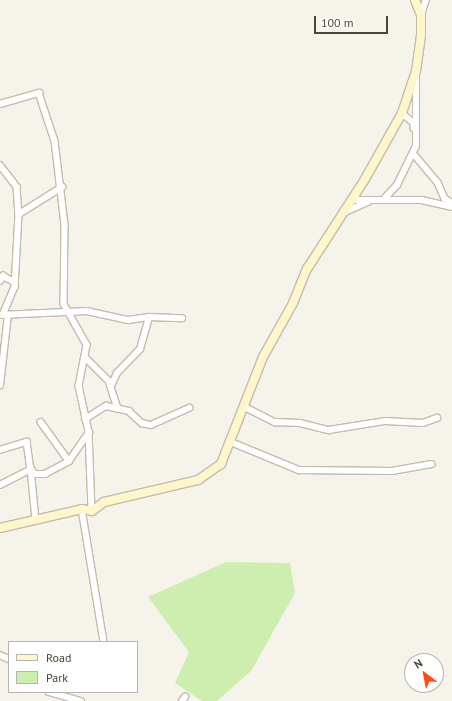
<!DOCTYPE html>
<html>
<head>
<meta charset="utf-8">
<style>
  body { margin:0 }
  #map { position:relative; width:452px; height:701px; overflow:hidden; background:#f6f3ea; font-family:"PT Sans",sans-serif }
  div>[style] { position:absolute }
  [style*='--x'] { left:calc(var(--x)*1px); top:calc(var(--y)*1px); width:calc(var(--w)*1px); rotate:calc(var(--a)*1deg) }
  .green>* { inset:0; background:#cdeeae }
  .roads { filter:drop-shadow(1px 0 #c3bcab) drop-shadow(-1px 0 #c3bcab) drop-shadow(0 1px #c3bcab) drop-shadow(0 -1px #c3bcab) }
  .street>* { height:5.5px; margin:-2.75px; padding:0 2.75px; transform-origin:2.75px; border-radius:2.75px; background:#fff }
  .secondary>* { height:8px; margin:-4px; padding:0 4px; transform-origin:4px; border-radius:4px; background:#fff6cb }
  span { translate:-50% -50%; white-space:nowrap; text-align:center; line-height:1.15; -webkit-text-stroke:3px #fff; paint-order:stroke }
  .legend { position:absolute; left:8px; top:641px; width:130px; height:52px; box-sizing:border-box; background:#fff; border:1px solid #b7b5af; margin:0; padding:5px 7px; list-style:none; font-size:12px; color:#4b4536 }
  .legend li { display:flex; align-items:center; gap:8px; height:20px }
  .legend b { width:20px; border:1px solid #b7b5af }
  .north { position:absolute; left:404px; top:653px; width:40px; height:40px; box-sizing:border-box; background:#fff; border:1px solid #b7b5af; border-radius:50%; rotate:328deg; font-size:11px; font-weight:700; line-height:16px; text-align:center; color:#4b4536 }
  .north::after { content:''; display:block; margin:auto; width:14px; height:18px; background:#ff4a18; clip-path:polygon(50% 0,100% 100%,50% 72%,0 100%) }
  .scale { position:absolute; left:314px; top:16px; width:74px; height:18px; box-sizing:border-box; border:2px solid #4b4536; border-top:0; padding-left:5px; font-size:12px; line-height:14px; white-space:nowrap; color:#4b4536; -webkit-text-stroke:3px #fff; paint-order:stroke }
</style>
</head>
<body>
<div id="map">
  <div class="green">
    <div style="clip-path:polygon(226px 562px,290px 563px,295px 593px,251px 671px,217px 701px,202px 701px,175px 683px,189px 652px,148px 597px)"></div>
  </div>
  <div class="roads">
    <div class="street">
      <div style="--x:421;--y:15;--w:16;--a:-72"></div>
      <div style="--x:0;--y:104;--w:41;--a:-15.8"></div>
      <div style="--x:39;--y:93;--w:51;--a:71.6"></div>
      <div style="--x:55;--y:141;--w:85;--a:83.2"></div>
      <div style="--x:65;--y:225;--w:79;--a:90.7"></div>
      <div style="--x:64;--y:304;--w:47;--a:60.7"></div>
      <div style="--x:87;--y:345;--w:42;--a:101"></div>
      <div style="--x:79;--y:386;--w:47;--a:77.7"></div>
      <div style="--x:89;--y:432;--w:79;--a:87.8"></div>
      <div style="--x:402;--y:113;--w:16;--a:40"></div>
      <div style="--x:414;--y:123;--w:5;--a:90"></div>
      <div style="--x:413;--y:153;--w:39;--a:50"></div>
      <div style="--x:438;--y:183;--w:17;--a:66"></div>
      <div style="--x:445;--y:199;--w:8;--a:30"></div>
      <div style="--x:0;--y:165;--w:28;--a:52"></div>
      <div style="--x:17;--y:187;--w:27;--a:86"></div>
      <div style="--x:19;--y:214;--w:73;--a:93.1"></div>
      <div style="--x:15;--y:287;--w:30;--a:113"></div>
      <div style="--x:384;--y:199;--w:19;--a:-47"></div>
      <div style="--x:397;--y:185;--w:43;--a:-64"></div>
      <div style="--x:416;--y:146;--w:71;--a:-90"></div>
      <div style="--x:351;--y:200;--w:71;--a:0"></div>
      <div style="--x:422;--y:200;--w:31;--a:13"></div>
      <div style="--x:343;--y:213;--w:27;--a:-24"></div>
      <div style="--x:19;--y:214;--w:51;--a:-32.1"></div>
      <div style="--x:0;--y:281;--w:6;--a:-59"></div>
      <div style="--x:3;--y:276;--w:13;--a:27"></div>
      <div style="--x:0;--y:315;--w:87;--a:-2.6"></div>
      <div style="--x:87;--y:311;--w:42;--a:12.4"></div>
      <div style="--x:128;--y:320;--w:21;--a:-8"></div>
      <div style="--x:85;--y:357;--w:38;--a:45"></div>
      <div style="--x:112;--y:384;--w:12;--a:-66"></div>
      <div style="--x:117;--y:373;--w:33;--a:-46"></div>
      <div style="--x:140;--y:349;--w:33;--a:-74"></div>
      <div style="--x:149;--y:317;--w:33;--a:2"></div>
      <div style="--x:110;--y:384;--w:26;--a:72"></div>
      <div style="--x:0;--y:386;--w:71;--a:-83.6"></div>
      <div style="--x:245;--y:407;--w:34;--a:27"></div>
      <div style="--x:275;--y:422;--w:25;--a:2"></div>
      <div style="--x:300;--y:423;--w:30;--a:14"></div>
      <div style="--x:329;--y:430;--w:57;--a:-9.1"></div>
      <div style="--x:385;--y:421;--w:38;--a:3"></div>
      <div style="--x:423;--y:423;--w:15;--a:-20"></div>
      <div style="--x:85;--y:419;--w:25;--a:-32"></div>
      <div style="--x:106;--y:406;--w:24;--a:12"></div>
      <div style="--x:129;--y:411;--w:18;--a:43"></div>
      <div style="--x:142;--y:423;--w:9;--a:13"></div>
      <div style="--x:151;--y:425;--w:42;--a:-24.1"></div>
      <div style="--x:41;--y:422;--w:48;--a:54.3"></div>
      <div style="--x:231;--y:442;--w:74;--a:22.4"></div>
      <div style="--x:299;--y:470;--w:93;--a:0.6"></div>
      <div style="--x:392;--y:471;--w:40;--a:-10"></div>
      <div style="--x:0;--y:450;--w:28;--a:-17"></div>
      <div style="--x:27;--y:442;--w:27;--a:82"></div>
      <div style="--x:31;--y:469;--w:6;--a:51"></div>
      <div style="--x:35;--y:474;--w:10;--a:0"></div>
      <div style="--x:45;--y:474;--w:27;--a:-28"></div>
      <div style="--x:69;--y:461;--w:35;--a:-55"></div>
      <div style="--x:0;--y:485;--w:35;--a:-27"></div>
      <div style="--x:31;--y:469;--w:51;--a:84.4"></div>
      <div style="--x:82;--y:509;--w:135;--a:80.6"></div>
      <div style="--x:0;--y:655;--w:10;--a:24"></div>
      <div style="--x:49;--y:692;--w:33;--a:16"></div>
      <div style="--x:182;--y:701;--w:5;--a:-53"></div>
    </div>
    <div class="secondary">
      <div style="--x:0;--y:528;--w:84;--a:-13"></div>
      <div style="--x:82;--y:509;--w:10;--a:11"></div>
      <div style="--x:92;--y:511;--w:15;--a:-37"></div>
      <div style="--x:104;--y:502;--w:97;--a:-13.2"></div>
      <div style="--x:198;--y:480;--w:28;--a:-35"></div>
      <div style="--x:221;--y:464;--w:115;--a:-68.6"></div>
      <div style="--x:263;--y:357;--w:62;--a:-60.9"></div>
      <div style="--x:293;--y:303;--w:37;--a:-68"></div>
      <div style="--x:307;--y:269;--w:107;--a:-57.2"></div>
      <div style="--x:365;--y:179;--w:76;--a:-60.7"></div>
      <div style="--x:402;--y:113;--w:44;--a:-71.6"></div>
      <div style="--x:416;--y:71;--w:36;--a:-82"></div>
      <div style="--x:421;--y:35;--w:20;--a:-90"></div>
      <div style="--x:421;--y:15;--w:16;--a:-112"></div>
    </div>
  </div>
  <ul class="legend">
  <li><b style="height:5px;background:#fff6cb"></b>Road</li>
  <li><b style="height:11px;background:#cdeeae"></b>Park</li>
  </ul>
  <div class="north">N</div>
  <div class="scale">100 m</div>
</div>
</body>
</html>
